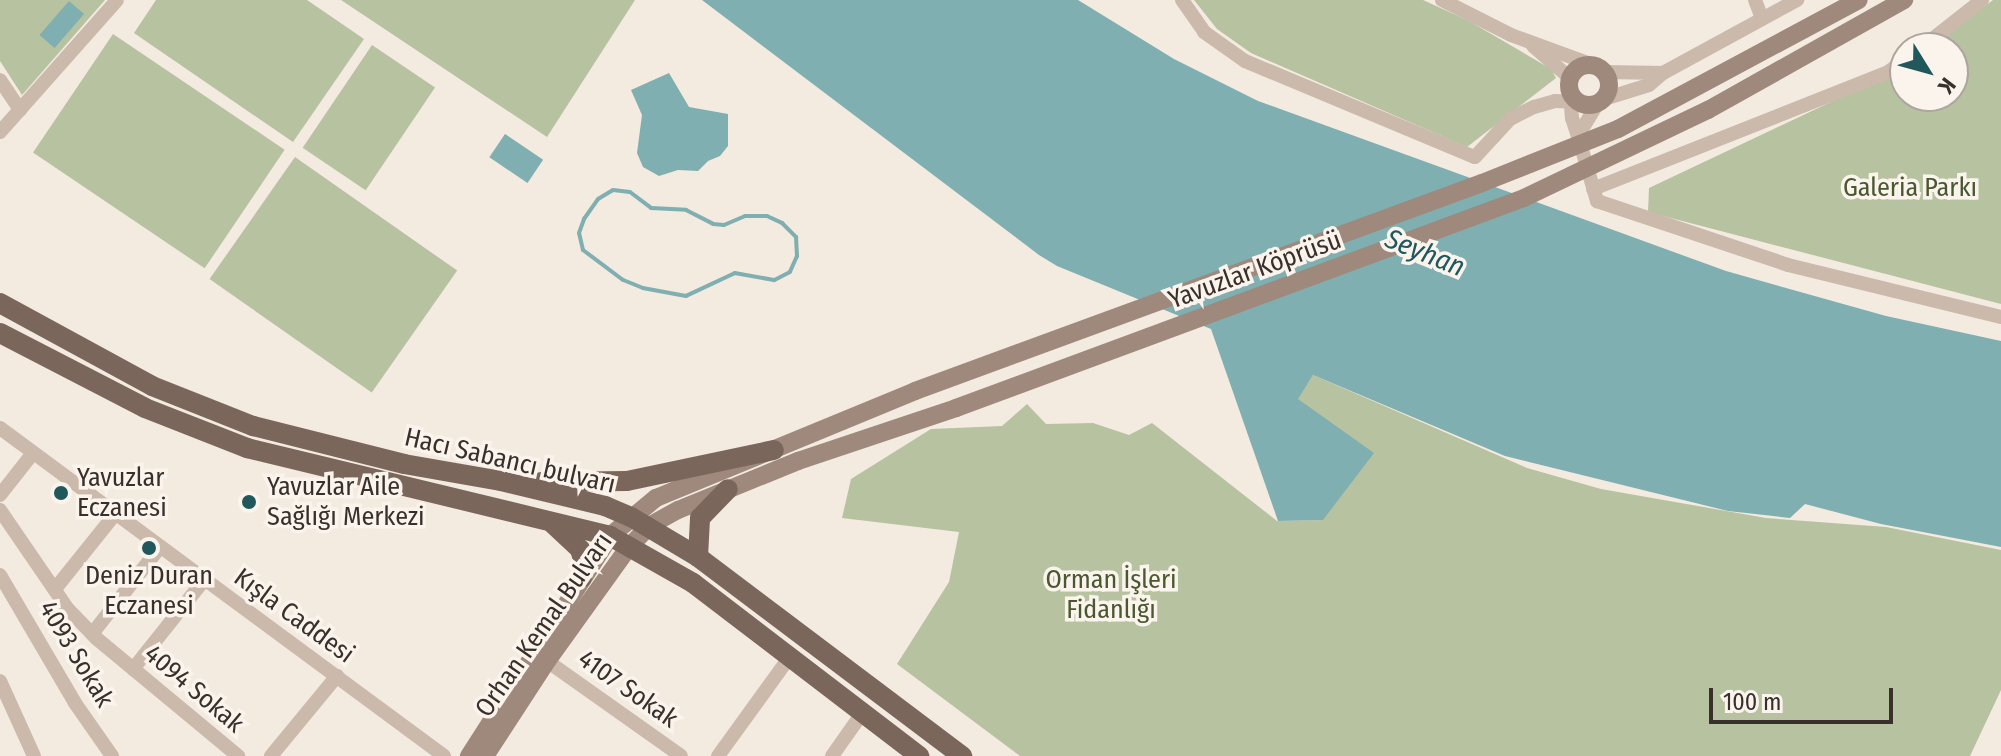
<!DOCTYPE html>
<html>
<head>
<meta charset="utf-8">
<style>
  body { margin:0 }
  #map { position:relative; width:2001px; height:756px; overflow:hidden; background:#f3eae0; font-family:"Fira Sans Condensed",sans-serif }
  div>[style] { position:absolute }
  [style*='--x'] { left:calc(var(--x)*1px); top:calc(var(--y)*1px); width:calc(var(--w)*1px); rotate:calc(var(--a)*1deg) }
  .green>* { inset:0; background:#b7c2a0; transform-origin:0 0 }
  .water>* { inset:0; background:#7fafb0; transform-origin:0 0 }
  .stream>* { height:4px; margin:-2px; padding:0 2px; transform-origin:2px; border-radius:2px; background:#7fafb0 }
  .street>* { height:14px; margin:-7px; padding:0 7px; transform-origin:7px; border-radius:7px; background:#cbbaac }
  .secondary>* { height:18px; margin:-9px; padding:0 9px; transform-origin:9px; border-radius:9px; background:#9f897d }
  .secondary>.ring { margin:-9px; padding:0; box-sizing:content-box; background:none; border:18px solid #9f897d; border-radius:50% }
  .primary>* { height:20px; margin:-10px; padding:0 10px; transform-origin:10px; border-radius:10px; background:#7b665c }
  .dots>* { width:22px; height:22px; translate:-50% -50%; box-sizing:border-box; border:4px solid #faf4ed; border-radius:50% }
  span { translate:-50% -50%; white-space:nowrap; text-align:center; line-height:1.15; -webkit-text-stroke:7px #faf4ed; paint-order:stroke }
  .park-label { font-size:26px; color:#49582f }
  .street-label { font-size:26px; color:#392f2b }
  .poi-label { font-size:26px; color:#392f2b }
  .left { translate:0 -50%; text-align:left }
  .water-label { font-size:28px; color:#20585b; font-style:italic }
  .north { position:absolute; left:1889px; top:32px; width:80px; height:80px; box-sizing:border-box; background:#faf4ed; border:2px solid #ada59f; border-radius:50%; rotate:127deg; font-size:22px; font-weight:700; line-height:32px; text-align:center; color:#392f2b }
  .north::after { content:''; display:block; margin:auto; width:28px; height:36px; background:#20585b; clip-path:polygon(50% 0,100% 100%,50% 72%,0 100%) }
  .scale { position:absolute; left:1709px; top:688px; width:184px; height:36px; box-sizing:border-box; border:4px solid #392f2b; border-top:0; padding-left:10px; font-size:24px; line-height:28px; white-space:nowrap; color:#392f2b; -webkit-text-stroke:6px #faf4ed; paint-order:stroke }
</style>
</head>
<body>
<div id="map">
  <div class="green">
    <div style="clip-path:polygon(0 0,105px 0,22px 95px,0 61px)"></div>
    <div style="clip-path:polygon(156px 0,307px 0,364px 39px,293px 142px,134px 33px)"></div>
    <div style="clip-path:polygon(341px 0,635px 0,547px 137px)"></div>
    <div style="clip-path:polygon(1194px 0,1423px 0,1469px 21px,1551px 69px,1556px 78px,1467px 147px,1251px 53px,1217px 29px)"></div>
    <div style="clip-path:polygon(1993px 0,2001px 0,2001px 304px,1648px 212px,1649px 188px,1905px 67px,1905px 96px,1953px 96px,1953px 48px,1930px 48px)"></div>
    <div style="left:113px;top:34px;width:207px;height:143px;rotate:34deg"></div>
    <div style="left:372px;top:45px;width:76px;height:124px;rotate:34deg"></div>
    <div style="left:295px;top:157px;width:198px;height:149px;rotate:35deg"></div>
    <div style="clip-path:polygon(1313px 375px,1527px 468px,1601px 489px,1766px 518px,1886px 527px,2001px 550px,2001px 690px,1970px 756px,1020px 756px,897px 664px,949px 582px,959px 532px,842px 518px,851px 479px,931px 429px,1002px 426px,1027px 404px,1046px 424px,1093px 423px,1129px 435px,1152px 423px,1277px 521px,1323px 520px,1297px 399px)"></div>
  </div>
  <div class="water">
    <div style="clip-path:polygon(702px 0,1078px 0,1174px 59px,1258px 101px,1726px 271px,1886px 316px,2001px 341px,2001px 547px,1881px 524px,1805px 504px,1790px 518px,1728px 511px,1505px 456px,1313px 375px,1298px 399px,1374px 453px,1323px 520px,1278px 521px,1211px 329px,1057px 266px,1039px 255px)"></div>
    <div style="left:69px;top:1px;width:20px;height:45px;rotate:41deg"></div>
    <div style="clip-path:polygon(669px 73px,689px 107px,728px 114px,728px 146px,720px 156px,708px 161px,698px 171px,678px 170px,659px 176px,643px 167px,637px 153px,642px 115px,631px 90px)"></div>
    <div style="left:505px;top:134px;width:46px;height:28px;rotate:34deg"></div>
  </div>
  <div class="stream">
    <div style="--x:613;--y:190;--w:17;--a:7"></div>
    <div style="--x:630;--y:192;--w:26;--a:37"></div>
    <div style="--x:651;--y:208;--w:35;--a:3"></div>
    <div style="--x:686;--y:210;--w:30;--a:27"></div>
    <div style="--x:713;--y:224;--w:11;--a:5"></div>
    <div style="--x:724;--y:225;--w:23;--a:-23"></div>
    <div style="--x:745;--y:216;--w:22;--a:0"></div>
    <div style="--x:767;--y:216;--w:17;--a:25"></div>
    <div style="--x:782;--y:223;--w:20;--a:45"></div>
    <div style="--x:796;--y:237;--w:19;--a:87"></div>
    <div style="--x:797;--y:256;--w:17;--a:114"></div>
    <div style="--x:790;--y:272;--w:18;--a:153"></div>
    <div style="--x:774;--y:280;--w:40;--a:-170"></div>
    <div style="--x:735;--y:273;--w:54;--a:154.9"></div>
    <div style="--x:686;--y:296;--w:44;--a:-169.5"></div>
    <div style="--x:643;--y:288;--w:22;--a:-158"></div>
    <div style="--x:623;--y:280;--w:50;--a:-143.1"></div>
    <div style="--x:583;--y:250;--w:17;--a:-103"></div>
    <div style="--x:579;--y:233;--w:15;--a:-70"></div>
    <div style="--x:584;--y:219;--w:24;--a:-55"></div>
    <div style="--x:598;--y:199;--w:17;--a:-31"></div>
  </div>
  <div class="street">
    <div style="--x:1182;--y:0;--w:39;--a:55"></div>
    <div style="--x:1204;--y:32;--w:50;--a:35.3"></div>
    <div style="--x:1245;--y:61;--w:249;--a:22.7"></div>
    <div style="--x:1475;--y:157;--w:52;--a:-47.4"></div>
    <div style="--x:1510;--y:119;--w:27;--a:-27"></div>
    <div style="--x:1534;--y:107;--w:22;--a:-16"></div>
    <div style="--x:1555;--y:101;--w:23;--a:2"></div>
    <div style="--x:1442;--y:0;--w:77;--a:26.9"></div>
    <div style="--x:1511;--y:35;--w:87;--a:20.1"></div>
    <div style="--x:1755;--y:0;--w:19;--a:69"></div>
    <div style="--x:1533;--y:46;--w:49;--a:40.9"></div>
    <div style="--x:1921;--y:48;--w:78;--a:-38.2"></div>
    <div style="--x:1605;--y:72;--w:58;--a:1"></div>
    <div style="--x:0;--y:80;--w:36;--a:56"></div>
    <div style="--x:1570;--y:91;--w:27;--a:86"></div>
    <div style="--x:1572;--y:118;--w:19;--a:72"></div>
    <div style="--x:1578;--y:136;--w:39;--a:-59"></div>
    <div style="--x:1604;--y:99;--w:47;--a:-17.3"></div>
    <div style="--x:1649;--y:85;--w:18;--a:-41"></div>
    <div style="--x:1663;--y:73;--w:153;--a:-28.6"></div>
    <div style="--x:0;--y:132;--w:176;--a:-48.4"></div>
    <div style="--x:1578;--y:136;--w:68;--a:73.7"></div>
    <div style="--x:1597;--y:201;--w:201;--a:18.5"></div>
    <div style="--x:1788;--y:265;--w:219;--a:13.7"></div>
    <div style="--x:1593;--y:189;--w:317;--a:-21.6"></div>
    <div style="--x:1888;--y:72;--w:21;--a:-35"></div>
    <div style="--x:0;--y:428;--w:552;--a:36.45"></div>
    <div style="--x:0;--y:495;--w:53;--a:-51.8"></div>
    <div style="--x:0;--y:510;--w:119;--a:55.6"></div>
    <div style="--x:67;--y:608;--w:42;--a:46"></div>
    <div style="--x:96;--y:638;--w:185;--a:39.7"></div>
    <div style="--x:0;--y:575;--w:148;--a:59.6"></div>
    <div style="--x:75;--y:703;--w:65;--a:55.1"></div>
    <div style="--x:55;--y:589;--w:96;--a:-51.3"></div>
    <div style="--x:92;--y:634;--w:110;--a:-52"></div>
    <div style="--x:547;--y:661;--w:164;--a:35.3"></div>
    <div style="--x:133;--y:669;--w:114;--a:-51.4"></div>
    <div style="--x:0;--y:681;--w:82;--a:65.6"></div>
    <div style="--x:271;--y:756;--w:104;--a:-50.5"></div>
    <div style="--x:718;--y:756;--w:125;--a:-54.1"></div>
    <div style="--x:832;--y:756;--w:54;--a:-54.8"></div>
  </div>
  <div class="secondary">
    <div class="ring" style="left:1569px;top:65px;width:22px;height:22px"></div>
    <div style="--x:469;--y:756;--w:261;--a:-57.3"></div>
    <div style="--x:610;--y:536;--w:60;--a:-39.6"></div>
    <div style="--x:656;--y:498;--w:280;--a:-22.4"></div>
    <div style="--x:915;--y:391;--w:604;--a:-20.15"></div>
    <div style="--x:1482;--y:183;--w:146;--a:-21.7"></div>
    <div style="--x:1618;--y:129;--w:273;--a:-28.2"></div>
    <div style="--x:485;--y:756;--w:113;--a:-56.9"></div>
    <div style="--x:547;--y:661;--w:140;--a:-54.3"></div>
    <div style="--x:629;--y:547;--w:29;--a:-46"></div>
    <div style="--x:649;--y:526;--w:33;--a:-29"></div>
    <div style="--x:678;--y:510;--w:130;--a:-22.2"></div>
    <div style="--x:798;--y:461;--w:167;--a:-18.5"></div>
    <div style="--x:956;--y:408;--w:606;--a:-20.29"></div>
    <div style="--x:1524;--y:198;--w:204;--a:-25.6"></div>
    <div style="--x:1708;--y:110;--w:225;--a:-29.3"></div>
  </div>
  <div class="primary">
    <div style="--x:0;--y:303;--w:173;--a:28.6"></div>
    <div style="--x:152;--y:386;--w:109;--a:21.6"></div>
    <div style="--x:253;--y:426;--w:156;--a:14.1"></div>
    <div style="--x:404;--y:464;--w:98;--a:9.9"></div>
    <div style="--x:501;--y:481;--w:107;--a:13.5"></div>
    <div style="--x:605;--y:506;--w:28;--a:23"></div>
    <div style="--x:631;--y:517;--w:78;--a:30.8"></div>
    <div style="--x:698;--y:557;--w:331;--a:37"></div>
    <div style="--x:0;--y:333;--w:163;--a:27.3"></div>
    <div style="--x:145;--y:408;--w:110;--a:21.4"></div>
    <div style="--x:247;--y:448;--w:374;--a:13.6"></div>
    <div style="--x:610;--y:536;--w:95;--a:29.5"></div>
    <div style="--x:693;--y:583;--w:285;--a:37.4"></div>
    <div style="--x:541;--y:482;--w:86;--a:-0.7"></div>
    <div style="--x:627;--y:481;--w:150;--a:-11.9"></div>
    <div style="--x:553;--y:524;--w:37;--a:43"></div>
    <div style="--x:580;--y:549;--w:15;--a:74"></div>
    <div style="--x:584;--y:563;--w:15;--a:98"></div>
    <div style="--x:698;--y:557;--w:39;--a:-87"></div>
    <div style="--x:700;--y:518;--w:40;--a:-46"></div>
  </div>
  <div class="dots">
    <div style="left:61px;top:493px;background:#20585b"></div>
    <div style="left:249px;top:502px;background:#20585b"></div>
    <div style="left:149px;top:548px;background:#20585b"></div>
  </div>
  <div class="park-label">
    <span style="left:1910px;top:188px">Galeria Parkı</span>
    <span style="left:1111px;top:595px">Orman İşleri<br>Fidanlığı</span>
  </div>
  <div class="street-label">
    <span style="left:1255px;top:270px;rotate:-20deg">Yavuzlar Köprüsü</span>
    <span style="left:510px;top:461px;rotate:13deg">Hacı Sabancı bulvarı</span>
    <span style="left:294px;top:616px;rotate:36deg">Kışla Caddesi</span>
    <span style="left:544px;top:625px;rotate:-55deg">Orhan Kemal Bulvarı</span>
    <span style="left:76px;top:654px;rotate:59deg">4093 Sokak</span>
    <span style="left:194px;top:689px;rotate:40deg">4094 Sokak</span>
    <span style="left:628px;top:689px;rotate:35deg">4107 Sokak</span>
  </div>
  <div class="poi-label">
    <span class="left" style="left:77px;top:493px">Yavuzlar<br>Eczanesi</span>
    <span class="left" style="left:267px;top:502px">Yavuzlar Aile<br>Sağlığı Merkezi</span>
    <span style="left:149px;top:591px">Deniz Duran<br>Eczanesi</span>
  </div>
  <div class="water-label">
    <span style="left:1425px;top:253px;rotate:22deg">Seyhan</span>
  </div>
  <div class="north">K</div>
  <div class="scale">100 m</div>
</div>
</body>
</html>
